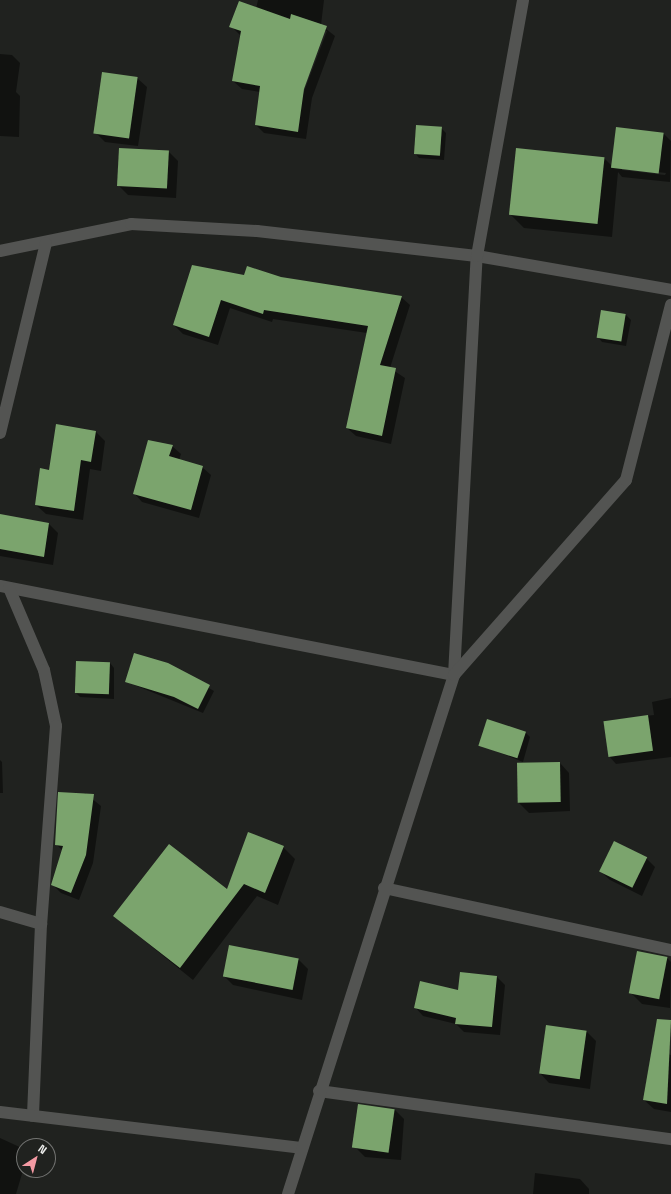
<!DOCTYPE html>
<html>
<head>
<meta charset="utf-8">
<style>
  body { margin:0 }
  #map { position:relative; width:671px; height:1194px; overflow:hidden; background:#20221f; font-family:"Space Grotesk",sans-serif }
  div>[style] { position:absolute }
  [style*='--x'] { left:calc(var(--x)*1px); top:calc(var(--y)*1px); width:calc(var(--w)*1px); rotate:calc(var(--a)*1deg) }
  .shadow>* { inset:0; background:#0007 }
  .building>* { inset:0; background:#7ba46d; transform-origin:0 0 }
  .minor>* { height:12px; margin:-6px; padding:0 6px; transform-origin:6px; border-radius:6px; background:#535452 }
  span { translate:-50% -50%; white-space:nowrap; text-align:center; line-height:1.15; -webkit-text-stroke:4px #20221f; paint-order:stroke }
  .north { position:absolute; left:16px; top:1138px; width:40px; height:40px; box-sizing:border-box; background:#20221f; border:1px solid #727371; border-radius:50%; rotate:36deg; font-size:11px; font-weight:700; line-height:16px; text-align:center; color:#ecedeb }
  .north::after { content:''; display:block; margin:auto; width:14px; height:18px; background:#f49aa3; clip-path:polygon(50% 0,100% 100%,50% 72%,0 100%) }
</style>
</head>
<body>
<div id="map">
  <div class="shadow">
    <div style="clip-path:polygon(evenodd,258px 0,324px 0,321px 25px,335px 36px,312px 98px,306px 139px,264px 133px,256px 125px,260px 92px,242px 89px,233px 81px,241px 36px,231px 26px,256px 9px,258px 0,324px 31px,327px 31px,303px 94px,302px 94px,324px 31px)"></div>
    <div style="clip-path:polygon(0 54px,12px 55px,20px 63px,16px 92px,20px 96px,19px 137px,0 136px)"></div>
    <div style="clip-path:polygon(137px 78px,147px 87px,138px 146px,105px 142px,95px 132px)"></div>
    <div style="clip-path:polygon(441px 128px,446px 133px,444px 160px,419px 158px,415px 153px)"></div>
    <div style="clip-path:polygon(evenodd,664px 134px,671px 141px,670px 182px,622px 177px,618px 172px,612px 237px,524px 228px,511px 215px,604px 158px,613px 167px,664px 134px,622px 168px,666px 173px,665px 175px,622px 170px,622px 168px)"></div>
    <div style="clip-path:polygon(120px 149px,169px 152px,178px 161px,176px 198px,128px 195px,119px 186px)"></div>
    <div style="clip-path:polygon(244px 276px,401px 297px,410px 305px,390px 368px,405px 378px,391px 444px,356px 436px,347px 428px,367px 333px,273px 319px,272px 322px,230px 308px,218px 345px,183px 334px,174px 325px)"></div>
    <div style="clip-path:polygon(602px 311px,626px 315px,631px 320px,626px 346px,602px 342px,598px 337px)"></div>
    <div style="clip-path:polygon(57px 425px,96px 432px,105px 441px,101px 471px,90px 469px,83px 520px,46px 514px,36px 505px,50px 471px)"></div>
    <div style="clip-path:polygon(172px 446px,181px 454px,179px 460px,202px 467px,211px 475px,199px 518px,142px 502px,134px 493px)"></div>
    <div style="clip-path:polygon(0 515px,49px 524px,58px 533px,53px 565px,0 556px)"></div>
    <div style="clip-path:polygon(110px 663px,114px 668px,114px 699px,80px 697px,76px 693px)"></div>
    <div style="clip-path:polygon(168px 664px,214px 691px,203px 713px,127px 682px)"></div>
    <div style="clip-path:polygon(671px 698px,671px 757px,616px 764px,609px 756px,604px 721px,654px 715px,652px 702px)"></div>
    <div style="clip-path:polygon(526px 733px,530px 737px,523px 762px,480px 745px)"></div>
    <div style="clip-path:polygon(0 760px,2px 762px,3px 793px,0 793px)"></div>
    <div style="clip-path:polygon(560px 763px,569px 773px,570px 811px,529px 813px,519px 803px)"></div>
    <div style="clip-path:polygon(85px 793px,101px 806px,93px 863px,79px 900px,61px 893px,53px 885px,63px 851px,56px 844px)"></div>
    <div style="clip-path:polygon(283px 847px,295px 859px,278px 905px,257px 896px,193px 980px,114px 916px,228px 891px)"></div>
    <div style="clip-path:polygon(646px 858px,655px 867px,642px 896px,610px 880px,600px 871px)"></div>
    <div style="clip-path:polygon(667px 958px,671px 962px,670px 1008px,642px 1004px,632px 994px)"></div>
    <div style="clip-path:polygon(299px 960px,308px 969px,302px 1000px,233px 985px,224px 976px)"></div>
    <div style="clip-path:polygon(497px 977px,505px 985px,500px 1035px,464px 1032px,456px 1024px,423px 1016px,415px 1007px)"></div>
    <div style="clip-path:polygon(547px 1026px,587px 1032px,596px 1041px,590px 1089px,549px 1083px,540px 1073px)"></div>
    <div style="clip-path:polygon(652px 1052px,671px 1055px,671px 1112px,654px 1109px,644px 1100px)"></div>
    <div style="clip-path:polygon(395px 1110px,404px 1119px,401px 1160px,365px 1157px,355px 1147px)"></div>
    <div style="clip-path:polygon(0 1138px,24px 1149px,24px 1167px,16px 1194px,0 1194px)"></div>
    <div style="clip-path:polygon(535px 1173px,580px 1179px,589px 1189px,589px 1194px,533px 1194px)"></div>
  </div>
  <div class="building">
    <div style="clip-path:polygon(239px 1px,290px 19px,291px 14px,327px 26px,304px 89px,298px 132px,255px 125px,260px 86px,232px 81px,241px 31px,229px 27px)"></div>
    <div style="left:102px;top:72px;width:36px;height:62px;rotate:8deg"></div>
    <div style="left:416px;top:125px;width:26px;height:29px;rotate:4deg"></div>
    <div style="left:616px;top:127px;width:48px;height:41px;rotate:7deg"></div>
    <div style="left:119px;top:148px;width:50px;height:38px;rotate:3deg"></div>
    <div style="left:516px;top:148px;width:89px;height:67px;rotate:6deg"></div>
    <div style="clip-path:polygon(192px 265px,244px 275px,247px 266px,281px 277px,402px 296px,380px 365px,396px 368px,382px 436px,346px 428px,368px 326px,264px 310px,263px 314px,221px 300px,209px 337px,173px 325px)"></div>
    <div style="left:601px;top:310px;width:25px;height:28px;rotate:9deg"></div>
    <div style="clip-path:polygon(56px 424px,96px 431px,91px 462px,81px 460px,74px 511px,35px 505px,40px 468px,49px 470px)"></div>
    <div style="clip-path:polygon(148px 440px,173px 445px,169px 456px,203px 466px,191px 510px,133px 494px)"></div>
    <div style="clip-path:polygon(0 514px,49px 523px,44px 557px,0 549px)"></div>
    <div style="clip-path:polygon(134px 653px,168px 663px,210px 685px,198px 709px,174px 697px,125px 682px)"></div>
    <div style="left:76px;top:661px;width:34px;height:32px;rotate:2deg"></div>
    <div style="left:648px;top:715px;width:36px;height:45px;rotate:82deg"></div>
    <div style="left:487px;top:719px;width:41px;height:28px;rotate:18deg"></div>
    <div style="left:560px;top:762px;width:40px;height:43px;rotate:89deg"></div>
    <div style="clip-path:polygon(58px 792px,94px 794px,86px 855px,71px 893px,51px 885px,63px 846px,55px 845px)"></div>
    <div style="clip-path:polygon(248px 832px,284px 846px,265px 893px,244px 884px,180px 968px,113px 916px,169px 844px,227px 889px)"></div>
    <div style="left:614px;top:841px;width:37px;height:34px;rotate:26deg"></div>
    <div style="left:229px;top:945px;width:71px;height:32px;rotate:11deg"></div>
    <div style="left:637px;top:951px;width:31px;height:43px;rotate:11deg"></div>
    <div style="clip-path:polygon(460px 972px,497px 976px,492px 1027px,455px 1024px,456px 1018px,414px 1008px,420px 981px,458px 990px)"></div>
    <div style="clip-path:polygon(657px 1019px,671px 1020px,667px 1104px,643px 1100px)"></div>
    <div style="left:546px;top:1025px;width:41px;height:49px;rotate:8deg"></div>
    <div style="left:358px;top:1104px;width:37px;height:44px;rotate:8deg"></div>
  </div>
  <div class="minor">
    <div style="--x:0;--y:251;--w:134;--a:-11.6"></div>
    <div style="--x:131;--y:224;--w:126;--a:3.2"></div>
    <div style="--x:257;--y:231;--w:221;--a:6.5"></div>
    <div style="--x:477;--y:256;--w:197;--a:9.9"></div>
    <div style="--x:0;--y:433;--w:195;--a:-76.4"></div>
    <div style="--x:0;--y:586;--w:463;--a:11.1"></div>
    <div style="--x:454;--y:675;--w:420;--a:-86.9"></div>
    <div style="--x:477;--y:256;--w:260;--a:-79.8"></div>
    <div style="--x:9;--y:588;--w:89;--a:66.9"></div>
    <div style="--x:44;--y:670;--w:57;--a:77.9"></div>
    <div style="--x:56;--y:726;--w:199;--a:94.3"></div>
    <div style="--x:41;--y:924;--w:192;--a:92.4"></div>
    <div style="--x:384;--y:888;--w:294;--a:12.2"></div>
    <div style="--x:0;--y:912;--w:43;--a:16.3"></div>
    <div style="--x:319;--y:1091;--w:355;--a:7.8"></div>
    <div style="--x:0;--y:1112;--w:303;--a:6.8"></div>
    <div style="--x:288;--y:1194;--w:545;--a:-72.26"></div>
    <div style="--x:454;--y:675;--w:260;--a:-48.6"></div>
    <div style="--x:626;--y:480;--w:181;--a:-75.6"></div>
  </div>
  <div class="north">N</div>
</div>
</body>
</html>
